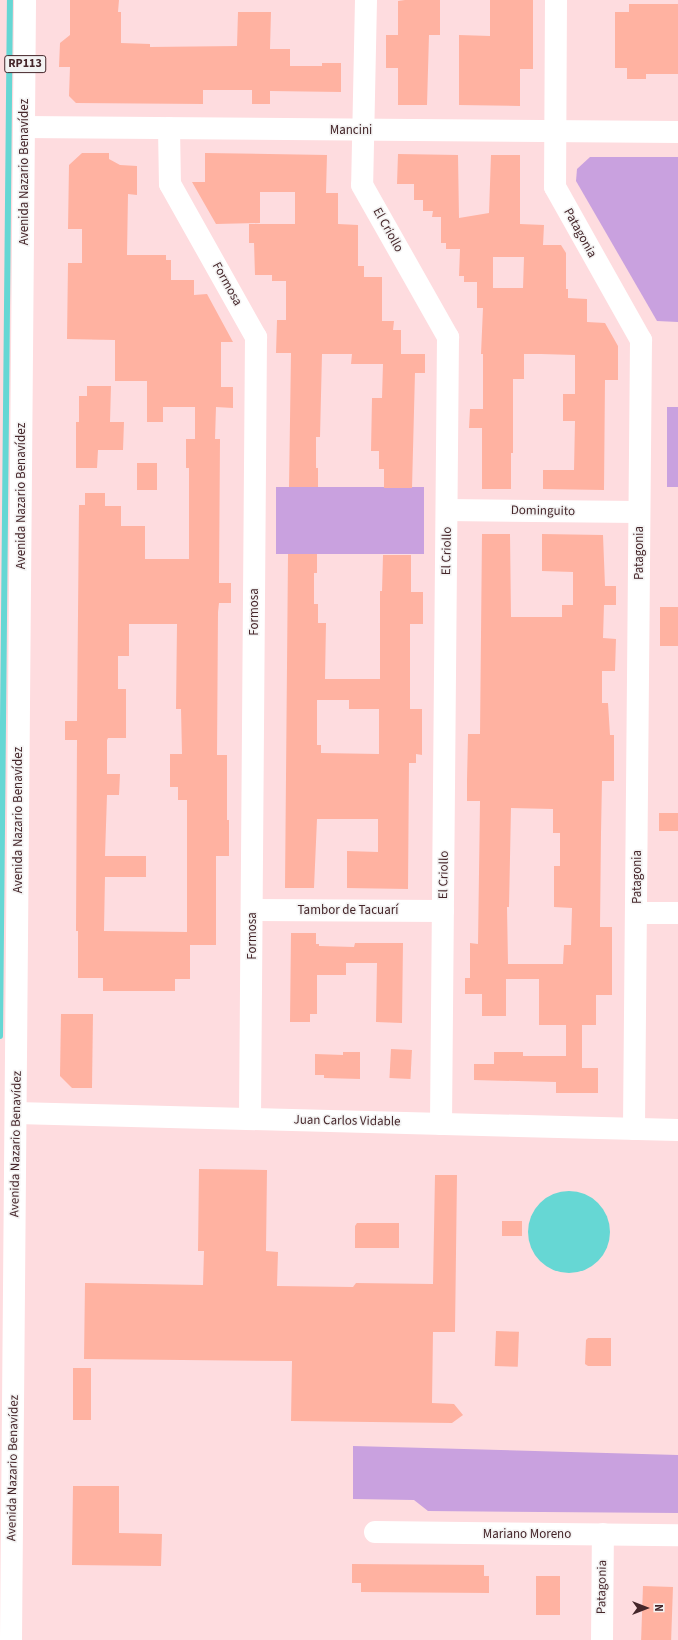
<!DOCTYPE html>
<html>
<head>
<meta charset="utf-8">
<style>
  body { margin:0 }
  #map { position:relative; width:678px; height:1640px; overflow:hidden; background:#fedcdf; font-family:"Source Sans 3",sans-serif }
  div>[style] { position:absolute }
  [style*='--x'] { left:calc(var(--x)*1px); top:calc(var(--y)*1px); width:calc(var(--w)*1px); rotate:calc(var(--a)*1deg) }
  .green>* { inset:0; background:#c9a1df; transform-origin:0 0 }
  .water>* { inset:0; background:#66d7d4 }
  .round { border-radius:50% }
  .stream>* { height:6px; margin:-3px; padding:0 3px; transform-origin:3px; border-radius:3px; background:#66d7d4 }
  .building>* { inset:0; background:#ffb2a1; transform-origin:0 0 }
  .minor>* { height:22px; margin:-11px; padding:0 11px; transform-origin:11px; border-radius:11px; background:#fff }
  .major>* { height:22px; margin:-11px; padding:0 11px; transform-origin:11px; border-radius:11px; background:#fff }
  span { translate:-50% -50%; white-space:nowrap; text-align:center; line-height:1.15; -webkit-text-stroke:3px #f3f3f3; paint-order:stroke }
  .shield-label span { padding:1px 3px; background:#f3f3f3; border:1px solid; border-radius:3px; -webkit-text-stroke-width:0 }
  .shield-label { font-size:12px; color:#45262a; font-weight:700 }
  .street-label { font-size:13px; color:#45262a }
  .north { position:absolute; left:626px; top:1588px; width:40px; height:40px; -webkit-text-stroke:3px #f3f3f3; paint-order:stroke; rotate:90deg; font-size:11px; font-weight:700; line-height:16px; text-align:center; color:#45262a }
  .north::after { content:''; display:block; margin:auto; width:14px; height:18px; background:#45262a; clip-path:polygon(50% 0,100% 100%,50% 72%,0 100%) }
</style>
</head>
<body>
<div id="map">
  <div class="green">
    <div style="clip-path:polygon(590px 157px,678px 157px,678px 322px,657px 321px,576px 181px,577px 169px)"></div>
    <div style="left:667px;top:407px;width:11px;height:80px"></div>
    <div style="left:276px;top:487px;width:148px;height:67px"></div>
    <div style="clip-path:polygon(353px 1446px,678px 1455px,678px 1513px,428px 1511px,414px 1500px,353px 1499px)"></div>
  </div>
  <div class="water">
    <div class="round" style="left:528px;top:1191px;width:82px;height:82px"></div>
  </div>
  <div class="stream">
    <div style="--x:0;--y:1036;--w:1036;--a:-89.45"></div>
  </div>
  <div class="building">
    <div style="clip-path:polygon(70px 0,119px 0,118px 12px,121px 12px,121px 43px,150px 44px,150px 47px,237px 46px,238px 12px,271px 12px,270px 49px,290px 49px,290px 66px,322px 66px,322px 63px,341px 63px,341px 92px,270px 91px,270px 104px,252px 104px,252px 90px,203px 90px,203px 104px,76px 103px,69px 96px,70px 67px,59px 67px,60px 43px,70px 35px)"></div>
    <div style="clip-path:polygon(405px 0,440px 0,440px 35px,429px 35px,427px 105px,398px 105px,398px 68px,386px 68px,386px 35px,398px 35px,398px 1px)"></div>
    <div style="clip-path:polygon(490px 0,533px 0,533px 69px,520px 69px,520px 106px,459px 105px,459px 35px,490px 36px)"></div>
    <div style="clip-path:polygon(629px 4px,678px 4px,678px 74px,646px 74px,646px 79px,627px 79px,627px 68px,615px 68px,615px 12px,629px 12px)"></div>
    <div style="clip-path:polygon(evenodd,82px 153px,109px 153px,109px 159px,120px 165px,137px 166px,137px 195px,128px 194px,127px 255px,166px 255px,166px 260px,171px 260px,171px 280px,194px 280px,194px 295px,207px 294px,233px 342px,221px 342px,221px 387px,233px 387px,233px 408px,216px 407px,215px 439px,220px 439px,219px 583px,231px 583px,231px 603px,219px 603px,218px 612px,217px 755px,227px 755px,227px 820px,229px 820px,229px 856px,216px 856px,216px 945px,190px 945px,190px 979px,175px 979px,175px 991px,103px 991px,103px 978px,78px 978px,78px 931px,76px 931px,77px 740px,65px 740px,65px 721px,77px 721px,79px 505px,85px 505px,85px 493px,105px 493px,105px 506px,121px 506px,121px 526px,145px 526px,145px 559px,189px 559px,189px 468px,186px 468px,186px 439px,195px 439px,195px 407px,163px 407px,163px 422px,147px 422px,147px 381px,115px 381px,115px 340px,67px 339px,68px 263px,82px 263px,82px 229px,68px 229px,69px 165px,82px 153px,129px 624px,177px 624px,176px 709px,181px 709px,182px 754px,170px 754px,170px 787px,178px 787px,178px 800px,187px 800px,187px 932px,104px 931px,105px 877px,146px 877px,146px 856px,105px 856px,107px 795px,119px 795px,120px 774px,107px 774px,107px 740px,108px 738px,126px 738px,126px 689px,118px 689px,118px 656px,129px 656px,129px 624px)"></div>
    <div style="clip-path:polygon(205px 153px,327px 155px,326px 193px,338px 193px,338px 224px,358px 225px,358px 266px,364px 266px,364px 277px,382px 277px,382px 321px,394px 321px,393px 330px,401px 330px,401px 354px,425px 354px,425px 373px,415px 373px,412px 488px,384px 488px,384px 469px,379px 469px,379px 451px,371px 451px,372px 398px,382px 398px,383px 364px,351px 364px,352px 354px,322px 354px,320px 437px,316px 437px,316px 468px,318px 468px,318px 487px,289px 487px,291px 353px,276px 353px,277px 320px,286px 320px,286px 281px,272px 281px,272px 275px,255px 275px,254px 243px,249px 243px,249px 224px,295px 224px,295px 192px,260px 192px,260px 223px,216px 224px,192px 182px,205px 182px)"></div>
    <div style="clip-path:polygon(evenodd,398px 154px,458px 155px,459px 218px,489px 213px,491px 155px,520px 155px,520px 224px,544px 225px,543px 245px,561px 245px,566px 253px,566px 289px,568px 289px,568px 298px,587px 299px,587px 322px,605px 323px,618px 346px,618px 380px,605px 380px,604px 490px,543px 489px,543px 470px,574px 470px,575px 421px,563px 421px,563px 394px,575px 394px,575px 355px,541px 354px,524px 354px,524px 379px,513px 379px,513px 453px,511px 453px,511px 489px,482px 489px,482px 428px,469px 428px,470px 409px,483px 409px,483px 354px,481px 354px,483px 308px,477px 308px,477px 282px,464px 282px,464px 276px,459px 276px,460px 249px,446px 249px,446px 243px,441px 243px,441px 217px,432px 217px,433px 211px,423px 211px,423px 200px,414px 200px,414px 184px,397px 184px,398px 154px,493px 257px,524px 257px,523px 288px,493px 288px,493px 257px)"></div>
    <div style="clip-path:polygon(87px 386px,111px 386px,110px 422px,124px 422px,123px 450px,98px 450px,97px 468px,76px 468px,76px 422px,79px 422px,79px 396px,87px 396px)"></div>
    <div style="left:137px;top:463px;width:20px;height:27px"></div>
    <div style="clip-path:polygon(evenodd,482px 534px,510px 534px,511px 617px,562px 617px,562px 605px,573px 605px,573px 572px,542px 571px,542px 534px,603px 535px,605px 586px,616px 586px,616px 605px,604px 605px,603px 638px,616px 639px,615px 671px,602px 671px,602px 703px,608px 703px,610px 735px,614px 735px,614px 781px,602px 781px,601px 833px,600px 927px,612px 927px,612px 995px,596px 995px,596px 1025px,582px 1025px,582px 1068px,598px 1068px,598px 1093px,556px 1093px,556px 1082px,474px 1080px,474px 1064px,494px 1064px,494px 1052px,523px 1052px,523px 1056px,566px 1056px,566px 1025px,539px 1025px,539px 979px,506px 979px,506px 1016px,482px 1016px,482px 994px,465px 994px,465px 978px,470px 978px,470px 943px,478px 944px,480px 801px,467px 801px,467px 780px,468px 734px,480px 734px,482px 534px,511px 808px,553px 809px,553px 833px,560px 833px,560px 866px,554px 866px,554px 907px,572px 908px,571px 945px,564px 945px,563px 964px,508px 964px,507px 907px,509px 907px,511px 808px)"></div>
    <div style="clip-path:polygon(evenodd,288px 554px,317px 554px,317px 573px,314px 573px,314px 604px,318px 604px,318px 623px,326px 623px,325px 679px,380px 679px,380px 591px,382px 591px,383px 555px,411px 555px,411px 592px,423px 592px,423px 624px,410px 624px,410px 709px,422px 709px,422px 755px,416px 754px,416px 763px,409px 763px,408px 889px,347px 888px,347px 851px,378px 852px,378px 819px,317px 819px,314px 888px,285px 888px,288px 554px,317px 700px,349px 700px,349px 709px,379px 709px,379px 754px,321px 753px,321px 745px,317px 745px,317px 700px)"></div>
    <div style="left:660px;top:607px;width:18px;height:39px"></div>
    <div style="left:659px;top:813px;width:19px;height:18px"></div>
    <div style="clip-path:polygon(291px 933px,316px 933px,316px 944px,319px 944px,319px 946px,354px 947px,355px 943px,403px 943px,402px 1023px,376px 1022px,377px 963px,346px 963px,346px 975px,317px 975px,317px 1014px,310px 1014px,310px 1022px,290px 1022px)"></div>
    <div style="clip-path:polygon(61px 1014px,93px 1014px,92px 1088px,72px 1088px,60px 1076px)"></div>
    <div style="left:391px;top:1049px;width:21px;height:29px;rotate:3deg"></div>
    <div style="clip-path:polygon(343px 1052px,360px 1052px,360px 1079px,324px 1078px,324px 1075px,315px 1075px,315px 1054px,343px 1055px)"></div>
    <div style="clip-path:polygon(199px 1169px,267px 1170px,266px 1251px,278px 1252px,277px 1286px,353px 1287px,356px 1283px,433px 1284px,435px 1175px,457px 1175px,455px 1332px,433px 1332px,432px 1403px,454px 1404px,463px 1415px,452px 1423px,291px 1421px,292px 1361px,84px 1359px,85px 1283px,203px 1285px,204px 1251px,198px 1251px)"></div>
    <div style="left:502px;top:1221px;width:20px;height:15px"></div>
    <div style="clip-path:polygon(357px 1223px,399px 1223px,399px 1248px,355px 1248px,355px 1226px)"></div>
    <div style="left:496px;top:1331px;width:23px;height:35px;rotate:2deg"></div>
    <div style="clip-path:polygon(588px 1338px,611px 1338px,611px 1366px,588px 1366px,585px 1364px,586px 1340px)"></div>
    <div style="left:73px;top:1368px;width:18px;height:52px"></div>
    <div style="clip-path:polygon(73px 1486px,119px 1486px,119px 1533px,162px 1534px,161px 1566px,72px 1565px)"></div>
    <div style="clip-path:polygon(352px 1564px,484px 1565px,484px 1576px,489px 1576px,489px 1593px,361px 1592px,361px 1583px,352px 1583px)"></div>
    <div style="left:536px;top:1576px;width:24px;height:39px"></div>
    <div style="left:643px;top:1586px;width:30px;height:54px;rotate:2deg"></div>
  </div>
  <div class="minor">
    <div style="--x:366;--y:0;--w:185;--a:91.2"></div>
    <div style="--x:362;--y:185;--w:175;--a:60.5"></div>
    <div style="--x:448;--y:337;--w:787;--a:90.51"></div>
    <div style="--x:556;--y:0;--w:187;--a:90.3"></div>
    <div style="--x:555;--y:187;--w:176;--a:60.7"></div>
    <div style="--x:641;--y:340;--w:789;--a:90.51"></div>
    <div style="--x:24;--y:127;--w:654;--a:0.44"></div>
    <div style="--x:169;--y:128;--w:56;--a:89"></div>
    <div style="--x:170;--y:184;--w:176;--a:60.7"></div>
    <div style="--x:256;--y:337;--w:782;--a:90.44"></div>
    <div style="--x:447;--y:510;--w:192;--a:0.6"></div>
    <div style="--x:252;--y:910;--w:191;--a:0.3"></div>
    <div style="--x:636;--y:913;--w:42;--a:0"></div>
    <div style="--x:16;--y:1113;--w:662;--a:1.47"></div>
    <div style="--x:375;--y:1532;--w:303;--a:0.6"></div>
    <div style="--x:602;--y:1640;--w:106;--a:-89.5"></div>
  </div>
  <div class="major">
    <div style="--x:11;--y:1640;--w:1640;--a:-89.51"></div>
  </div>
  <div class="shield-label">
    <span style="left:25px;top:64px">RP113</span>
  </div>
  <div class="street-label">
    <span style="left:351px;top:130px">Mancini</span>
    <span style="left:24px;top:172px;rotate:-90deg">Avenida Nazario Benavídez</span>
    <span style="left:388px;top:230px;rotate:61deg">El Criollo</span>
    <span style="left:580px;top:233px;rotate:61deg">Patagonia</span>
    <span style="left:227px;top:284px;rotate:61deg">Formosa</span>
    <span style="left:21px;top:496px;rotate:-90deg">Avenida Nazario Benavídez</span>
    <span style="left:543px;top:511px;rotate:1deg">Dominguito</span>
    <span style="left:447px;top:551px;rotate:-89deg">El Criollo</span>
    <span style="left:639px;top:553px;rotate:-90deg">Patagonia</span>
    <span style="left:254px;top:612px;rotate:-90deg">Formosa</span>
    <span style="left:18px;top:820px;rotate:-90deg">Avenida Nazario Benavídez</span>
    <span style="left:444px;top:875px;rotate:-89deg">El Criollo</span>
    <span style="left:637px;top:877px;rotate:-90deg">Patagonia</span>
    <span style="left:348px;top:910px">Tambor de Tacuarí</span>
    <span style="left:252px;top:936px;rotate:-90deg">Formosa</span>
    <span style="left:347px;top:1121px;rotate:1deg">Juan Carlos Vidable</span>
    <span style="left:16px;top:1144px;rotate:-89deg">Avenida Nazario Benavídez</span>
    <span style="left:13px;top:1468px;rotate:-89deg">Avenida Nazario Benavídez</span>
    <span style="left:527px;top:1534px">Mariano Moreno</span>
    <span style="left:602px;top:1587px;rotate:-89deg">Patagonia</span>
  </div>
  <div class="north">N</div>
</div>
</body>
</html>
